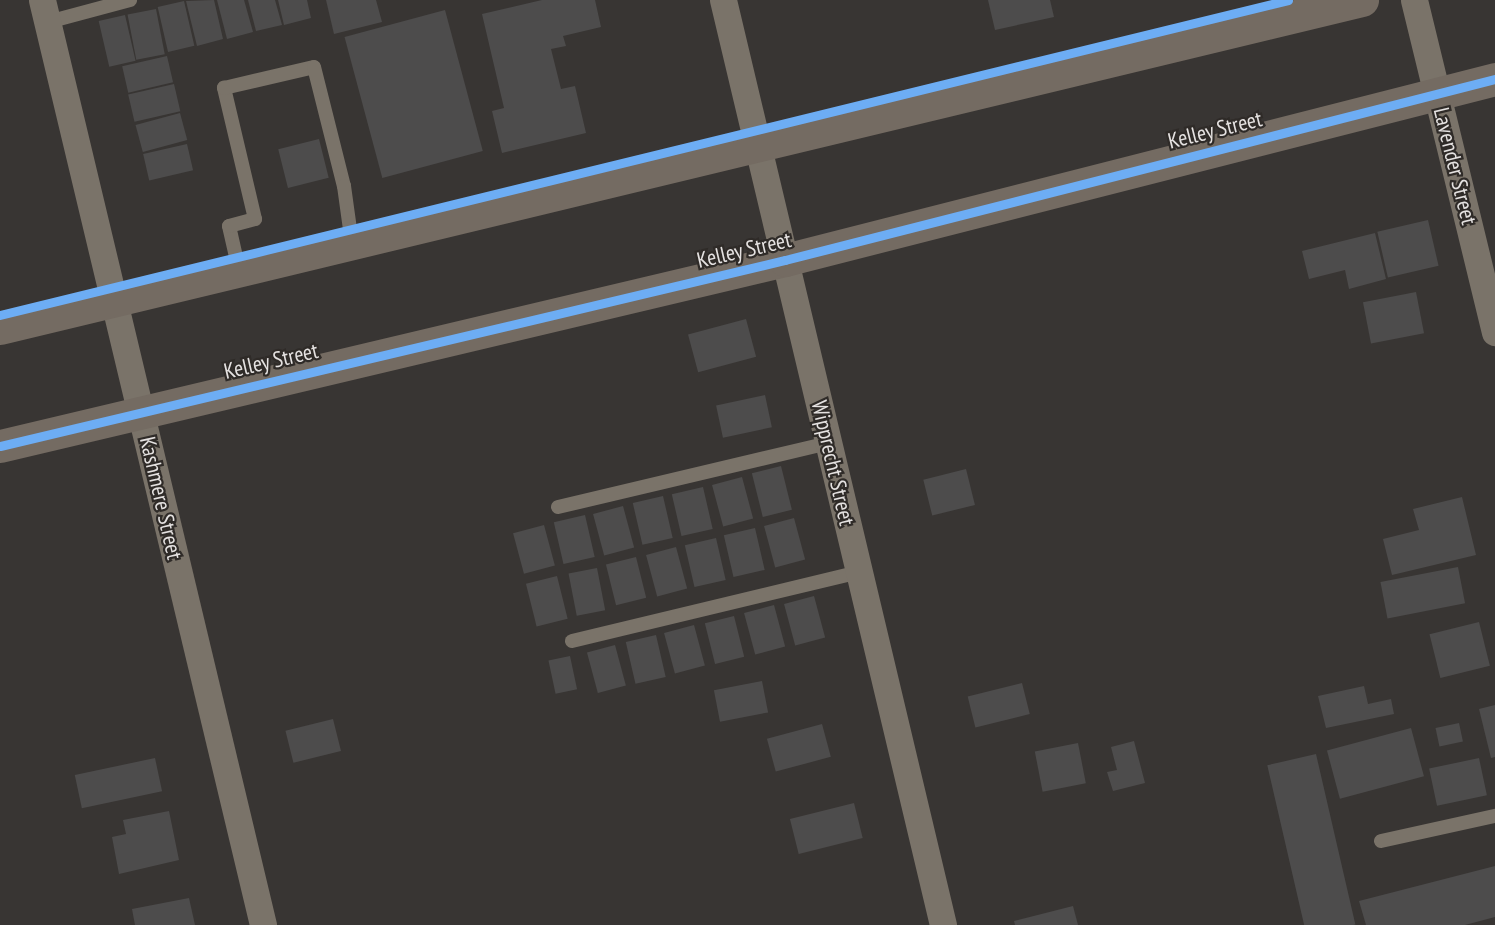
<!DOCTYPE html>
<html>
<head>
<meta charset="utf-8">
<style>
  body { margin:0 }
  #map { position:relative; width:1495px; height:925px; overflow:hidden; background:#383533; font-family:"PT Sans Narrow",sans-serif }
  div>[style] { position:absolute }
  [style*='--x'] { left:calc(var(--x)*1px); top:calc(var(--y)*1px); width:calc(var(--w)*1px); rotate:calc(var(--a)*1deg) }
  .building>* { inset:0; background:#4d4c4c; transform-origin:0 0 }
  .service>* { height:14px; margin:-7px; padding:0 7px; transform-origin:7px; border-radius:7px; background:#7a7369 }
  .minor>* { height:27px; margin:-13.5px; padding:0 13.5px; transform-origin:13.5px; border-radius:13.5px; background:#7a7369 }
  .secondary>* { height:33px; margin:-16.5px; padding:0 16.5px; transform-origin:16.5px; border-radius:16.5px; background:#746b62 }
  .cycleway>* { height:9px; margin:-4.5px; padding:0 4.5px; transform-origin:4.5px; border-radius:4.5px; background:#6dadf4 }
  span { translate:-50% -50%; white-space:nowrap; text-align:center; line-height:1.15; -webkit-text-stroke:4.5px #2f2b28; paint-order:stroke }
  .street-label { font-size:22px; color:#e5e2e1 }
</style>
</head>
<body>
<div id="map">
  <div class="building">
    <div style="clip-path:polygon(214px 0,223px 39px,197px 46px,186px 1px)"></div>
    <div style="clip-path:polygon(217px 0,244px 0,253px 32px,227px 39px)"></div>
    <div style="clip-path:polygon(248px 0,275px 0,282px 25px,256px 31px)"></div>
    <div style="clip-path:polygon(278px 0,307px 0,311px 18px,284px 25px)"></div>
    <div style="clip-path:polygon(326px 0,376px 0,382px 22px,334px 34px)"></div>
    <div style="clip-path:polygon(542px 0,595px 0,601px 27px,563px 36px,566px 46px,551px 49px,561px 89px,575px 86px,586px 133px,502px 153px,492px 111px,504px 108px,482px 14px)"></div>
    <div style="clip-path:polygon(988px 0,1050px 0,1054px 17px,995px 30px)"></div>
    <div style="left:184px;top:1px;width:46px;height:27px;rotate:77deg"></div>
    <div style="left:156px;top:9px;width:46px;height:29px;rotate:79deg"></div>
    <div style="left:445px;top:10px;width:146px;height:104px;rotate:75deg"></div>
    <div style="left:125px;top:15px;width:47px;height:27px;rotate:77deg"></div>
    <div style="left:167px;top:56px;width:27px;height:46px;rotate:77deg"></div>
    <div style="left:174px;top:84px;width:28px;height:47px;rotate:77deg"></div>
    <div style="left:180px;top:113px;width:28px;height:46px;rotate:75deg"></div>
    <div style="left:319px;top:139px;width:40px;height:42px;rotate:76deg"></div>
    <div style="left:187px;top:144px;width:27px;height:45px;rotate:77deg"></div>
    <div style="left:1428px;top:220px;width:47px;height:52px;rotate:77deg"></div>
    <div style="clip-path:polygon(1375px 233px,1386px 279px,1349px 289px,1345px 270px,1309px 279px,1302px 251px)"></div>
    <div style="left:1416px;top:292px;width:42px;height:54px;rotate:79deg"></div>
    <div style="left:746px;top:319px;width:39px;height:60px;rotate:75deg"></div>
    <div style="left:765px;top:395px;width:33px;height:50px;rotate:78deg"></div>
    <div style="left:781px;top:466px;width:45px;height:30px;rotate:76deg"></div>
    <div style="left:966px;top:469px;width:37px;height:44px;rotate:76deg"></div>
    <div style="left:742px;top:477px;width:43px;height:31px;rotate:75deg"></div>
    <div style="left:703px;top:487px;width:43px;height:32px;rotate:77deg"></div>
    <div style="left:663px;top:496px;width:43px;height:31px;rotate:77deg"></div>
    <div style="clip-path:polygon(1462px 497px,1476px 555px,1392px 575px,1383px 539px,1419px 530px,1413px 509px)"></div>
    <div style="left:623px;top:506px;width:43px;height:31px;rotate:75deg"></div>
    <div style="left:585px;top:515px;width:43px;height:32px;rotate:77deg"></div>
    <div style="left:794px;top:518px;width:43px;height:31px;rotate:75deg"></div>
    <div style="left:544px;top:525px;width:42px;height:32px;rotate:75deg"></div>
    <div style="left:755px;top:528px;width:43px;height:32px;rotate:77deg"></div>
    <div style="left:716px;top:538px;width:43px;height:32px;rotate:77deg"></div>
    <div style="left:676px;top:547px;width:43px;height:31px;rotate:75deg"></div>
    <div style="left:636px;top:557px;width:42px;height:31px;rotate:76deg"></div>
    <div style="left:1458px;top:567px;width:37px;height:79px;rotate:79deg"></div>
    <div style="left:597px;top:568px;width:43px;height:29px;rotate:79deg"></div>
    <div style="left:557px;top:576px;width:44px;height:32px;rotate:76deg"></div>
    <div style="left:814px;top:596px;width:43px;height:31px;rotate:75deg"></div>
    <div style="left:774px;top:605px;width:43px;height:31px;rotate:75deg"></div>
    <div style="left:734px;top:616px;width:42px;height:30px;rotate:76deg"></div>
    <div style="left:1479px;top:622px;width:45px;height:51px;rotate:76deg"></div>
    <div style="left:694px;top:625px;width:42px;height:31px;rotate:75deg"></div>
    <div style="left:656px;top:635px;width:43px;height:31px;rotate:77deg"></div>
    <div style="left:615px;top:645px;width:42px;height:29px;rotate:75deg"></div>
    <div style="left:570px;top:656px;width:34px;height:22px;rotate:78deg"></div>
    <div style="left:762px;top:681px;width:32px;height:49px;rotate:79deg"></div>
    <div style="left:1022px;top:683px;width:32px;height:56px;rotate:76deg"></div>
    <div style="clip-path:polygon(1364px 686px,1368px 704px,1391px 699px,1394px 714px,1326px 728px,1318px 696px)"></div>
    <div style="clip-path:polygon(1495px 705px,1495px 757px,1491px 758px,1479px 709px)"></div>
    <div style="left:333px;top:719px;width:33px;height:49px;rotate:76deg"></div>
    <div style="left:1459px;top:723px;width:19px;height:24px;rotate:78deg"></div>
    <div style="left:822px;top:724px;width:34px;height:57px;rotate:75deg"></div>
    <div style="left:1411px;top:728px;width:50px;height:87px;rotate:75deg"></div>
    <div style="clip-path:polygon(1134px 741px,1145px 783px,1113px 791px,1107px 772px,1117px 770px,1111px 747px)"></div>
    <div style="left:1078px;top:743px;width:41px;height:44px;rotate:79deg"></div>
    <div style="left:1316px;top:754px;width:175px;height:50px;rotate:77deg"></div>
    <div style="left:155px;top:758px;width:34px;height:82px;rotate:78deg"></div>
    <div style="left:1479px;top:758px;width:38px;height:51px;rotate:78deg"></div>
    <div style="left:854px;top:803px;width:36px;height:66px;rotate:76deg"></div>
    <div style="clip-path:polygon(169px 811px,179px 860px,119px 874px,112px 837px,126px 834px,123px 820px)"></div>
    <div style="clip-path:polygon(1495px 866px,1495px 917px,1465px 925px,1366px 925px,1359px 901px)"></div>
    <div style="clip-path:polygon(189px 898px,195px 925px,135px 925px,132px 909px)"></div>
    <div style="clip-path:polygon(1073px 906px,1078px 925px,1015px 925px,1014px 921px)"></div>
  </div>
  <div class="service">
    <div style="--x:48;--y:22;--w:85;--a:-15"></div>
    <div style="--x:239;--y:270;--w:45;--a:-102.8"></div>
    <div style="--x:229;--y:226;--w:27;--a:-15"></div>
    <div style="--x:255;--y:219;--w:135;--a:-103.3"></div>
    <div style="--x:224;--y:88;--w:92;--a:-13.1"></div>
    <div style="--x:314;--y:67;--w:123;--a:75.9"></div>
    <div style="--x:344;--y:186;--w:59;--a:82.1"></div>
    <div style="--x:558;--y:507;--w:277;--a:-13.3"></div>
    <div style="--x:572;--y:641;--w:295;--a:-13.5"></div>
    <div style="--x:1381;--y:841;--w:117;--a:-12.4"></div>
  </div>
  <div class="minor">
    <div style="--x:42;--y:0;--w:951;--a:76.56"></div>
    <div style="--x:723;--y:0;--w:951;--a:76.62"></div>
    <div style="--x:1414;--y:0;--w:342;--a:76.3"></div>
  </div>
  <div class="secondary">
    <div style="--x:0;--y:328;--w:1401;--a:-13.54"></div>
    <div style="--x:0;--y:446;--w:807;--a:-13.33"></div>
    <div style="--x:785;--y:260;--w:733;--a:-14.3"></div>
  </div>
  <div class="cycleway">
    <div style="--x:0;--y:315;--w:1326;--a:-13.74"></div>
    <div style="--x:0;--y:446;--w:807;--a:-13.33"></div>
    <div style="--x:785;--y:260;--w:733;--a:-14.3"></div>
  </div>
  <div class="street-label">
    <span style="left:1215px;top:130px;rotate:-14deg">Kelley Street</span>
    <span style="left:1455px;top:166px;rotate:76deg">Lavender Street</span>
    <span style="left:744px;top:250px;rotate:-13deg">Kelley Street</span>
    <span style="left:271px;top:361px;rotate:-13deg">Kelley Street</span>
    <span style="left:833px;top:463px;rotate:77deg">Wipprecht Street</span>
    <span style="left:161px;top:498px;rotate:77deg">Kashmere Street</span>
  </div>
</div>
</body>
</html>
